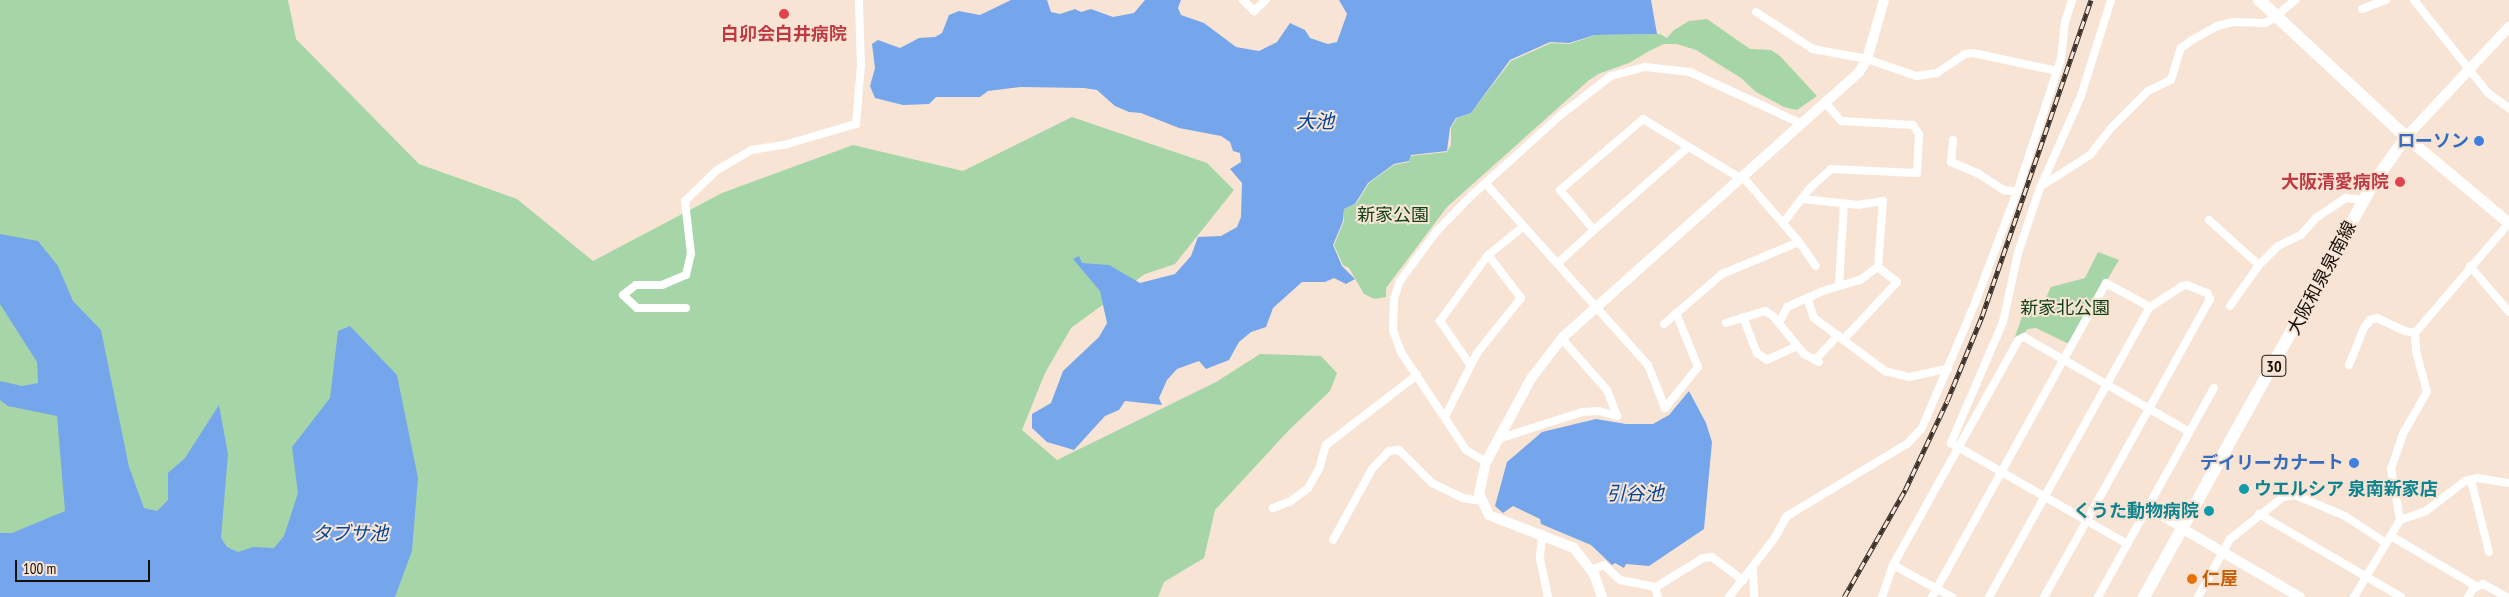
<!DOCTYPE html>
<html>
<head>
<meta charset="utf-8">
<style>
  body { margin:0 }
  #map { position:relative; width:2509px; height:597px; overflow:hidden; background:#f8e4d5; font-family:"PT Sans Narrow","Noto Sans JP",sans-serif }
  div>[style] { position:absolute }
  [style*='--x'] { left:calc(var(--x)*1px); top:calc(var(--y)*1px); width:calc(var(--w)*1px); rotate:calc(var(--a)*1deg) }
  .green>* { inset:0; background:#a6d6a8 }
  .water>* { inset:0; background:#75a6ec }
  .minor>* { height:8px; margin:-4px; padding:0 4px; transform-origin:4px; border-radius:4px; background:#fff }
  .tertiary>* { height:10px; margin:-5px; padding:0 5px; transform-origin:5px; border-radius:5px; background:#fff }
  .secondary>* { height:11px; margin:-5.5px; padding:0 5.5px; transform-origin:5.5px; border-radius:5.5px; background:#fff }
  .primary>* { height:12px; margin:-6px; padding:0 6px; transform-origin:6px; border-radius:6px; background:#fff }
  .rail>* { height:4.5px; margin-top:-2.25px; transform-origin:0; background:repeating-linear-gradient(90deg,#f8e4d5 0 8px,#382f29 0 16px); box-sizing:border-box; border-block:1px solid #382f29 }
  .dots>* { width:14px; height:14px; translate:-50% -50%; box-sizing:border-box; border:2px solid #f8e4d5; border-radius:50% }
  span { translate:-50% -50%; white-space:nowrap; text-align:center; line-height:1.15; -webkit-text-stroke:4px #f8e4d5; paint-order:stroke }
  .shield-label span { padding:1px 4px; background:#f8e4d5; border:1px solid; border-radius:4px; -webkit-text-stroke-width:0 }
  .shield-label { font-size:16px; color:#160f0a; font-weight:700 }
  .health-label { font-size:18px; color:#be3a42; font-weight:700 }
  .right { translate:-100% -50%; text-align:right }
  .shop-label { font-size:18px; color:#366cbe; font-weight:700 }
  .park-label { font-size:18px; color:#0e4016 }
  .street-label { font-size:18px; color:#160f0a }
  .culture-label { font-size:18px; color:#0d838f; font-weight:700 }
  .left { translate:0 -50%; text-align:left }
  .food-label { font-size:18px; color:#c56008; font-weight:700 }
  .water-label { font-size:19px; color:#024495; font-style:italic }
  .scale { position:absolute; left:15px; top:560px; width:135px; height:22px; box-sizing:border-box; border:2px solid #160f0a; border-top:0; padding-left:6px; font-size:15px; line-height:18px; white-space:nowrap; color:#160f0a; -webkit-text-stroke:4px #f8e4d5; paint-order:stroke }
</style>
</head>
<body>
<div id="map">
  <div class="green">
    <div style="clip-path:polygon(0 0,288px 0,296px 39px,419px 164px,517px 199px,593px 261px,722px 193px,853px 145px,963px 171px,1072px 117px,1207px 163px,1234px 190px,1175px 264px,1145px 274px,1071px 328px,1045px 373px,1022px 430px,1057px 460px,1216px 382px,1260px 354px,1321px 356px,1337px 373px,1330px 391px,1289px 430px,1215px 510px,1204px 558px,1164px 582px,1158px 597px,0 597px)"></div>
    <div style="clip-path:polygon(1707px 19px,1750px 49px,1771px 50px,1780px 56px,1817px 96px,1797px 110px,1784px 107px,1756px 92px,1741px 78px,1696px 50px,1677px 44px,1664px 44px,1649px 51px,1629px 63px,1598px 74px,1588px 81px,1447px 207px,1386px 288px,1386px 297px,1374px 299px,1364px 294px,1349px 268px,1343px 265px,1334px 245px,1344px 221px,1344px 209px,1356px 204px,1369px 183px,1394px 165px,1409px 162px,1411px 156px,1447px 152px,1451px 145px,1451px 128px,1457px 118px,1471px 113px,1511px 61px,1551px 43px,1569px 44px,1596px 35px,1660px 34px,1667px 38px,1674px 30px,1689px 21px)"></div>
    <div style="clip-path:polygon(2098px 252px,2119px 260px,2069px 344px,2036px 328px,2028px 329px,2012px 345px,2029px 297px,2042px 306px,2051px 287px,2085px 278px)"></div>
  </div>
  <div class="water">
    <div style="clip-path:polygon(1011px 0,1047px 0,1051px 12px,1060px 14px,1075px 9px,1081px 12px,1091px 9px,1113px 17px,1134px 13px,1145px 0,1181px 0,1178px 8px,1181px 15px,1204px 23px,1236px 47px,1259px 51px,1277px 42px,1290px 23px,1305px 30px,1310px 38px,1328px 44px,1337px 42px,1347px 14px,1339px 0,1651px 0,1657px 34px,1595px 35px,1569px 43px,1550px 42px,1510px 60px,1471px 113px,1456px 118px,1450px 128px,1447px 151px,1411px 155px,1409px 161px,1394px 164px,1368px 183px,1355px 204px,1344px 209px,1343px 221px,1333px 245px,1342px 266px,1355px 279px,1346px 284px,1334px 278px,1325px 282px,1302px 282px,1273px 308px,1266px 327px,1251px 332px,1239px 342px,1229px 360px,1206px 369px,1199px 361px,1177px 369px,1167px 380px,1159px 398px,1162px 405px,1125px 401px,1119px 410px,1105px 416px,1074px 450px,1047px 442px,1032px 428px,1032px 414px,1051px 403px,1063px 371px,1099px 337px,1107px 323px,1100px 291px,1073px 259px,1079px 256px,1082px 263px,1109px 265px,1140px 283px,1175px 274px,1191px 256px,1198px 237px,1221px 236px,1237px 227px,1241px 217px,1242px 183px,1230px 169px,1241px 162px,1240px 153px,1233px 151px,1230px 142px,1221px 136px,1179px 128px,1141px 113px,1129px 112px,1115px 106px,1097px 90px,1084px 88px,1021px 87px,988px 91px,980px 97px,936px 97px,929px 104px,903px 105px,875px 98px,870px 86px,875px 68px,872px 44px,878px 40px,900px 48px,919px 38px,935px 37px,942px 33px,949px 15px,959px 11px,980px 15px)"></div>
    <div style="clip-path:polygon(0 234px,38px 241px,58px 266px,73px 301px,101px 330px,129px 467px,144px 508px,157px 511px,168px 500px,168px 473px,185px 458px,219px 405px,228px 454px,221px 538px,227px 547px,238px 552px,253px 547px,274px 548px,284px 536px,298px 493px,292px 447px,330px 398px,338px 331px,350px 326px,397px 375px,418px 478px,412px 551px,395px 597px,0 597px,0 533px,12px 533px,65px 511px,57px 416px,8px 406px,0 400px,0 381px,22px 386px,38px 383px,37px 362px,0 304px)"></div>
    <div style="clip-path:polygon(1689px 391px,1706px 423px,1712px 442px,1704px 529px,1649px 566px,1626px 564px,1624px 568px,1615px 563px,1612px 565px,1591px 545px,1541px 524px,1540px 519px,1513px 506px,1503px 513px,1495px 506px,1507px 462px,1542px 432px,1596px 419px,1626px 424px,1653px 424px,1669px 415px)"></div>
  </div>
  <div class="minor">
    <div style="--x:1243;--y:0;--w:16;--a:45"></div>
    <div style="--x:1254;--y:11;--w:16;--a:-43"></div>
    <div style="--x:2111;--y:0;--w:101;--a:107.4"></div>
    <div style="--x:2081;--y:96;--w:101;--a:114"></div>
    <div style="--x:2040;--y:188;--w:69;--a:108.7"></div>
    <div style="--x:2018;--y:253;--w:71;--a:102.3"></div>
    <div style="--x:2003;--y:322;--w:132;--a:113.3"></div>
    <div style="--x:1951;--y:443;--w:203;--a:29.8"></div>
    <div style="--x:2414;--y:0;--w:119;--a:51.5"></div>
    <div style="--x:2488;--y:93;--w:26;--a:36"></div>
    <div style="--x:2362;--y:9;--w:26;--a:-21"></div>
    <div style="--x:1756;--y:12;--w:68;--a:33"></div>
    <div style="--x:1813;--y:49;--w:55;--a:10.5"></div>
    <div style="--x:1867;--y:59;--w:52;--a:19.1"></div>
    <div style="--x:1916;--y:76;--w:21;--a:-8"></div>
    <div style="--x:1937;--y:73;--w:34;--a:-34"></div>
    <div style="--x:1965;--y:54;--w:8;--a:-7"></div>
    <div style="--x:1973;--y:53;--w:86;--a:12.1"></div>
    <div style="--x:2276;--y:16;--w:25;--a:-40"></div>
    <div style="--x:1953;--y:140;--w:22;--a:95"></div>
    <div style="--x:1951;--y:162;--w:30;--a:23"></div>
    <div style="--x:1979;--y:174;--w:30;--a:33"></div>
    <div style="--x:2004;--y:190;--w:13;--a:9"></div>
    <div style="--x:1742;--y:176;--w:87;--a:49.2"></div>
    <div style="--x:1799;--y:242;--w:29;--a:55"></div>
    <div style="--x:1486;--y:184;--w:243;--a:48.2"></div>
    <div style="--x:1648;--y:365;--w:46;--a:68.4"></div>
    <div style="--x:1665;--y:408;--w:53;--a:-51.2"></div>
    <div style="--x:1698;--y:367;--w:58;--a:-112.2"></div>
    <div style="--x:2040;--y:187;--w:59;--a:-32.6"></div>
    <div style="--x:2090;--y:155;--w:36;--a:-52"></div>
    <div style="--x:2112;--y:127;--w:51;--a:-45"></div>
    <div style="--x:2148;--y:91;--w:25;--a:-26"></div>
    <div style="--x:2171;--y:80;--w:34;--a:-73"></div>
    <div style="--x:2181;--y:48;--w:14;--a:-36"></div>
    <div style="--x:2192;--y:40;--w:29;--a:-29"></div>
    <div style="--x:2217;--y:26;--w:16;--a:-14"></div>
    <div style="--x:2233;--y:22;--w:32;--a:2"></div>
    <div style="--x:2265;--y:23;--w:13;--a:-27"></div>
    <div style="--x:2209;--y:220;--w:67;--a:42"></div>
    <div style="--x:1783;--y:223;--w:44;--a:-52.4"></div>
    <div style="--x:1810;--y:188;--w:28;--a:-42"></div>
    <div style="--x:1831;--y:169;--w:86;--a:2.7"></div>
    <div style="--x:1917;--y:173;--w:39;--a:-87"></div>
    <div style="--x:1919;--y:134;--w:11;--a:-124"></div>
    <div style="--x:1913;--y:125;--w:72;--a:-176.8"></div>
    <div style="--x:1841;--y:121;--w:25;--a:-130"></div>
    <div style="--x:1594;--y:230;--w:125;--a:-41.4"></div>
    <div style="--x:1558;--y:263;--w:49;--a:-42.5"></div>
    <div style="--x:1594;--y:230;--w:52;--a:-130.4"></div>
    <div style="--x:1560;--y:190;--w:109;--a:-40.5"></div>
    <div style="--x:1643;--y:119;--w:114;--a:31.3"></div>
    <div style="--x:2470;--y:266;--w:60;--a:49.7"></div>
    <div style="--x:1839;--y:286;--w:83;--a:-86.6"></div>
    <div style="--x:1808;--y:300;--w:19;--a:72"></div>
    <div style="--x:1814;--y:318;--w:89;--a:36.7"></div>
    <div style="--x:1885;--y:371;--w:25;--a:14"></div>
    <div style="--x:1909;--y:377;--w:40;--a:-12"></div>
    <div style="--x:2230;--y:306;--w:50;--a:-54.7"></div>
    <div style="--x:2259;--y:265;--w:27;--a:-45"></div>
    <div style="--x:2278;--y:246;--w:25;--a:-26"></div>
    <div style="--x:2301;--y:235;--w:23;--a:-49"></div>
    <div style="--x:2316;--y:218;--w:36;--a:-34"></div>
    <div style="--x:2346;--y:198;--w:17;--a:7"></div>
    <div style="--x:686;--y:308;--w:49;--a:180"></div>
    <div style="--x:637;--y:308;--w:19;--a:-137"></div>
    <div style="--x:623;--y:295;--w:16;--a:-38"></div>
    <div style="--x:636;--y:285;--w:26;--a:0"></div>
    <div style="--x:662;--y:285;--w:26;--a:-23"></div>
    <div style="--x:686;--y:275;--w:22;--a:-77"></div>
    <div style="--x:691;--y:254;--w:53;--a:-96.5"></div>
    <div style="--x:685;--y:201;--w:45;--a:-44.1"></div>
    <div style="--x:717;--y:170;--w:39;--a:-30"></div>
    <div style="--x:751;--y:150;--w:33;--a:-9"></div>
    <div style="--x:784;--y:145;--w:75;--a:-16.3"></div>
    <div style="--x:856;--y:124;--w:59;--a:-85.2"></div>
    <div style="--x:861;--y:65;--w:65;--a:-91.8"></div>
    <div style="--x:1743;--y:317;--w:39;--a:69"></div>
    <div style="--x:1757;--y:353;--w:12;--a:35"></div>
    <div style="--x:1767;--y:360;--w:33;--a:-25"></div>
    <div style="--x:1726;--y:323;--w:41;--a:-17.1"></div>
    <div style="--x:1765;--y:311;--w:9;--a:32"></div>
    <div style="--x:1773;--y:316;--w:49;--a:50.8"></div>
    <div style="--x:1804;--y:354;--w:17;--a:28"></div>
    <div style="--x:1779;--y:323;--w:18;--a:-63"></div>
    <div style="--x:1787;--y:307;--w:39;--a:-24"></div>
    <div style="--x:1823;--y:291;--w:39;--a:-17"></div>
    <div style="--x:1860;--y:280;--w:22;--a:-36"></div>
    <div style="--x:1878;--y:267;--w:66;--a:-85.7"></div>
    <div style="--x:1883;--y:201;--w:24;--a:171"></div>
    <div style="--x:1859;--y:205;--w:57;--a:-174"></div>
    <div style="--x:1664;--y:324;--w:77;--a:-40.8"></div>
    <div style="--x:1722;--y:274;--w:83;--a:-22.6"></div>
    <div style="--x:1562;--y:339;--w:68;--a:48.6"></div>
    <div style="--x:1607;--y:390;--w:28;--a:69"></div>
    <div style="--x:1843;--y:340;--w:79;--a:-47"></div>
    <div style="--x:1897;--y:282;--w:24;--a:-142"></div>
    <div style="--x:1815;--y:360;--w:34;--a:-47"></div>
    <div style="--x:2349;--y:365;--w:40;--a:-68"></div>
    <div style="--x:2364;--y:328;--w:10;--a:-53"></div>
    <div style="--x:2370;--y:320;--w:7;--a:-16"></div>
    <div style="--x:2377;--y:318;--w:31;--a:25"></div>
    <div style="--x:2405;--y:331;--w:10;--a:11"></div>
    <div style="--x:1471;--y:366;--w:55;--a:-124.6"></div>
    <div style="--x:1440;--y:321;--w:82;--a:-54"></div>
    <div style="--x:1445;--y:417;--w:72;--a:-63.4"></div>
    <div style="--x:1477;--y:353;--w:70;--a:-51.3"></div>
    <div style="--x:1521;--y:298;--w:54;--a:-127.5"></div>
    <div style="--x:1488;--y:255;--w:46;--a:-38.9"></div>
    <div style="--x:1498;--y:439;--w:88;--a:-17.8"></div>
    <div style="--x:1582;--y:412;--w:17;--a:-3"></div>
    <div style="--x:1599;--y:411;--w:19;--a:16"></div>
    <div style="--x:1486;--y:462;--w:23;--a:-149"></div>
    <div style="--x:1466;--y:450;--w:118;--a:-123.6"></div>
    <div style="--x:1401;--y:352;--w:23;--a:-110"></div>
    <div style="--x:1393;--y:330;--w:31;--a:-88"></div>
    <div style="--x:1394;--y:299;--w:19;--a:-72"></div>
    <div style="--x:1400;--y:281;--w:61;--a:-53.7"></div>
    <div style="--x:1436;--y:232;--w:50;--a:-45.8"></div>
    <div style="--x:1471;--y:196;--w:124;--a:-42.1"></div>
    <div style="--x:1563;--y:113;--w:61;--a:-37.6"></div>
    <div style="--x:1611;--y:76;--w:35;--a:-15"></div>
    <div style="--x:1645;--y:67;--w:45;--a:6.3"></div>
    <div style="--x:1690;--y:72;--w:121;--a:24.9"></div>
    <div style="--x:2471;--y:480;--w:74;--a:76"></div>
    <div style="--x:1273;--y:508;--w:19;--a:-21"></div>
    <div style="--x:1291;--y:501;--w:21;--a:-37"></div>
    <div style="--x:1308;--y:488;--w:22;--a:-60"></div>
    <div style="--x:1319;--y:469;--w:25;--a:-74"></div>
    <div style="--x:1326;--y:445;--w:115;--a:-37.6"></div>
    <div style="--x:2148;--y:508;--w:41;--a:31"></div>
    <div style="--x:2259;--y:514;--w:164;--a:30.3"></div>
    <div style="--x:2400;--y:520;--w:28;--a:-19"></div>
    <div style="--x:2426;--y:511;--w:49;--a:-37.6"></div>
    <div style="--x:2465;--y:481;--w:12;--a:-14"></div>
    <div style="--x:2477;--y:478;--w:32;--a:9"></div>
    <div style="--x:1542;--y:534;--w:25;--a:95"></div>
    <div style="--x:1540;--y:559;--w:39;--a:78"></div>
    <div style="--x:2391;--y:536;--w:99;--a:30.5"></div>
    <div style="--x:1333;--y:540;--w:81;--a:-61.2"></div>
    <div style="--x:1372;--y:469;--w:25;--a:-47"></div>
    <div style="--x:1389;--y:451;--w:10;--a:-6"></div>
    <div style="--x:1399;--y:450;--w:47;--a:45"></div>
    <div style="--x:1432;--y:483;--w:34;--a:26"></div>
    <div style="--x:1463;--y:498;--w:18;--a:9"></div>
    <div style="--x:1893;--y:565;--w:67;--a:28.5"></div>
    <div style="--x:1753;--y:568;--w:29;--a:88"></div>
    <div style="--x:1591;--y:570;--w:14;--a:-21"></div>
    <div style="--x:1604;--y:565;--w:22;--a:43"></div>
    <div style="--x:1620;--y:580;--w:37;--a:11"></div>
    <div style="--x:1656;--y:587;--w:55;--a:-31.7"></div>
    <div style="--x:1703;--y:558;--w:9;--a:-6"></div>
    <div style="--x:1712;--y:557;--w:39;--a:37"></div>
    <div style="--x:1655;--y:587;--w:10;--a:73"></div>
    <div style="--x:1729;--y:597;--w:73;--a:-52.2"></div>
    <div style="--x:1774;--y:539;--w:26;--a:-61"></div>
    <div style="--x:1787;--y:516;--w:140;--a:-31"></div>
    <div style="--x:1907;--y:444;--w:22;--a:-47"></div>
    <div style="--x:1922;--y:428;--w:136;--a:-67"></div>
    <div style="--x:1975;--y:303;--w:119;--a:-69.3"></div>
    <div style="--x:2017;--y:192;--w:140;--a:-71.7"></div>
    <div style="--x:2061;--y:59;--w:37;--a:-84"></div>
    <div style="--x:2065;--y:22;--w:23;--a:-72"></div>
    <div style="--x:1882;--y:597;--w:34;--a:-71"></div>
    <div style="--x:1893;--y:565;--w:257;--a:-60.9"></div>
    <div style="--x:2018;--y:340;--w:7;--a:-27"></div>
    <div style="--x:2024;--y:337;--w:191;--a:29.8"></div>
    <div style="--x:1932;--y:597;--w:359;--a:-61"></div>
    <div style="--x:2106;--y:283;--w:50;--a:28.6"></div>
    <div style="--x:1989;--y:597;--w:332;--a:-61"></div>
    <div style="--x:2150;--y:307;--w:38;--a:-33"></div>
    <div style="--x:2182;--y:286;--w:5;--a:-11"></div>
    <div style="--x:2187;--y:285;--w:22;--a:22"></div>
    <div style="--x:2207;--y:293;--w:7;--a:63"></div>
    <div style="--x:2210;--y:299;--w:341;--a:119.1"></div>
    <div style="--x:2098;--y:597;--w:239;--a:-61"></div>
    <div style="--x:2198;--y:597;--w:66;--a:-61.1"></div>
    <div style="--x:2230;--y:539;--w:68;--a:-38.4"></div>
    <div style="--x:2283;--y:497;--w:12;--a:-9"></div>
    <div style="--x:2295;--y:495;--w:54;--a:22.8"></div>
    <div style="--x:2345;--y:516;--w:49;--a:33.4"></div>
    <div style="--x:2354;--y:597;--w:90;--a:-59.1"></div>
    <div style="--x:2400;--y:520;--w:52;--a:-100"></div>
    <div style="--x:2391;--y:469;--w:39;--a:-71"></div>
    <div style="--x:2404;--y:432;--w:46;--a:-60.1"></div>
    <div style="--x:2427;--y:392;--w:42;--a:-105"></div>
    <div style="--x:2416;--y:351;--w:18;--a:-93"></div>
    <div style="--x:2415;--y:333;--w:145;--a:-49.5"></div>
    <div style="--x:2468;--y:597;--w:9;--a:-58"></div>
    <div style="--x:2473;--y:589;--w:11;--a:-27"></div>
    <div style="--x:2483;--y:584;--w:26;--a:29"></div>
  </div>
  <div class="tertiary">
    <div style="--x:2406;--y:137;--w:151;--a:-46.9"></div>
    <div style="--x:2183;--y:529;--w:135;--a:30.2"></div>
    <div style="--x:1602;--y:597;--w:24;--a:-109"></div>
    <div style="--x:1594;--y:574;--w:33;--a:-128"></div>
    <div style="--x:1574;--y:548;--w:91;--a:-158.8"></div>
    <div style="--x:1489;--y:515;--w:23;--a:-115"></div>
    <div style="--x:1479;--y:494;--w:33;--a:-78"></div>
    <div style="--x:1486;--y:462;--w:97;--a:-61.6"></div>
    <div style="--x:1532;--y:377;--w:51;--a:-52.2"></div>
    <div style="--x:1563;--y:337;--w:397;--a:-41.8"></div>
    <div style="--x:1859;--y:72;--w:15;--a:-58"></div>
    <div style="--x:1867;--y:59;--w:61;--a:-73.9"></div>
  </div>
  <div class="secondary">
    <div style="--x:2406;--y:137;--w:134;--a:39.9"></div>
  </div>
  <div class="primary">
    <div style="--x:2144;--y:597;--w:471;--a:-61"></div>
    <div style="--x:2372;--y:185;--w:59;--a:-54.7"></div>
    <div style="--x:2406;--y:137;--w:201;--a:-137"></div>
  </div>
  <div class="rail">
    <div style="--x:1844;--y:597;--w:123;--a:-60.3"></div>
    <div style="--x:1905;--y:490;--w:98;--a:-64.7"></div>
    <div style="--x:1947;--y:401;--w:92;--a:-67.6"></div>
    <div style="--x:1982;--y:316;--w:334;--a:-71"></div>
  </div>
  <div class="dots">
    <div style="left:784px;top:14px;background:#e0444e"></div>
    <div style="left:2479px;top:141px;background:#3f7fe0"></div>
    <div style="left:2400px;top:182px;background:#e0444e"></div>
    <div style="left:2354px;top:463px;background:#3f7fe0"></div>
    <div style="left:2244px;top:489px;background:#0f9aa8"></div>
    <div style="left:2209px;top:511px;background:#0f9aa8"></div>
    <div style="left:2192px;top:579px;background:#e8710a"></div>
  </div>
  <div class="shield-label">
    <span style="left:2274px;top:366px">30</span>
  </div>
  <div class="health-label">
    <span style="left:784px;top:34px">白卯会白井病院</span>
    <span class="right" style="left:2389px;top:182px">大阪清愛病院</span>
  </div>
  <div class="shop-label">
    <span class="right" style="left:2469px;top:141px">ローソン</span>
    <span class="right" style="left:2344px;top:463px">デイリーカナート</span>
  </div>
  <div class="park-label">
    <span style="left:1393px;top:215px">新家公園</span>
    <span style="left:2065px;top:308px">新家北公園</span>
  </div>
  <div class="street-label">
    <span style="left:2322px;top:278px;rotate:-62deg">大阪和泉泉南線</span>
  </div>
  <div class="culture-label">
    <span class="left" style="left:2254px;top:489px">ウエルシア 泉南新家店</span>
    <span class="right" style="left:2199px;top:511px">くうた動物病院</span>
  </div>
  <div class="food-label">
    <span class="left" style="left:2202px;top:579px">仁屋</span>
  </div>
  <div class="water-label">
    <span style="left:1315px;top:122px">大池</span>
    <span style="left:1635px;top:494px">引谷池</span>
    <span style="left:350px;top:534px">タブサ池</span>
  </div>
  <div class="scale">100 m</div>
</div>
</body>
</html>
